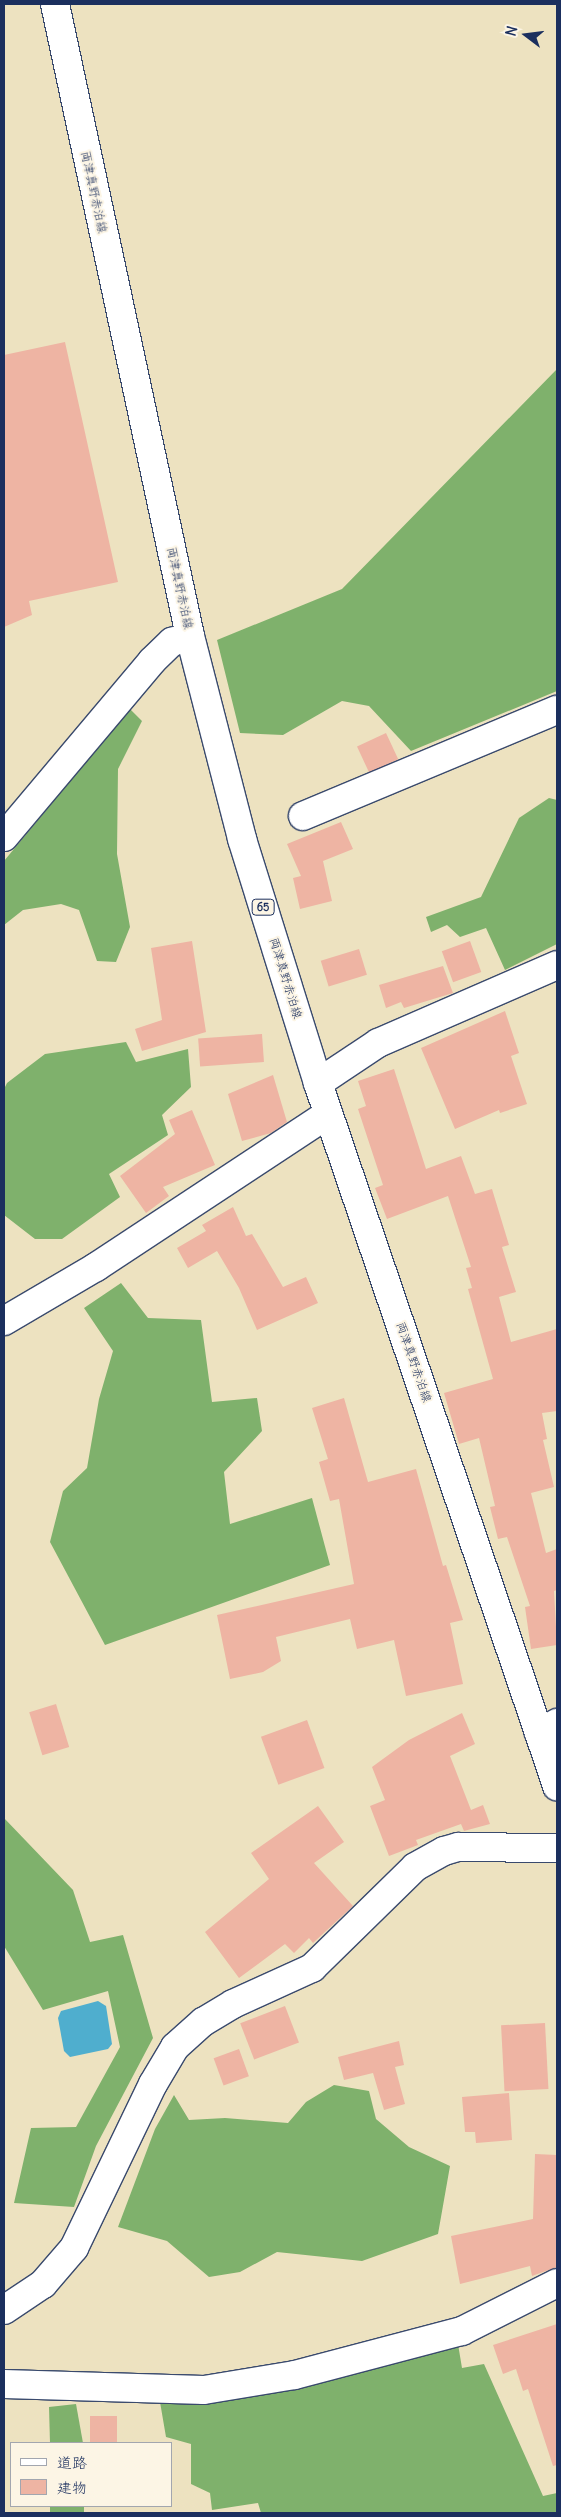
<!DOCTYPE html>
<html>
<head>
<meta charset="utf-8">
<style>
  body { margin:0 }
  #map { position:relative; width:561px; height:2517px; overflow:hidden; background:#ede2c0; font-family:Delius,"Klee One",sans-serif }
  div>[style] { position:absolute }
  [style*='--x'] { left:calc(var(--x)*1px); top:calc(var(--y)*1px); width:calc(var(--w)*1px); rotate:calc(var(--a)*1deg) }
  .forest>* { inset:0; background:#7fb16c; transform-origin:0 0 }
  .water>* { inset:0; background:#4faece }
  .building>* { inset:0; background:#eeb4a3; transform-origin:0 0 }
  .roads { filter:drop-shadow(1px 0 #3a4a6d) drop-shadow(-1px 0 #3a4a6d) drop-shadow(0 1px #3a4a6d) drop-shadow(0 -1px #3a4a6d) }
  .street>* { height:28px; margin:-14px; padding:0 14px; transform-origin:14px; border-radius:14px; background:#fff }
  .primary>* { height:28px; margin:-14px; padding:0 14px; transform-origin:14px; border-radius:14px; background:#fff }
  span { translate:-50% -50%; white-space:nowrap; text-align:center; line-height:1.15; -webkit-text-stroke:4px #fcf5e5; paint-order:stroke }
  .shield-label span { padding:1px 4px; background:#fcf5e5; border:1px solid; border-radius:4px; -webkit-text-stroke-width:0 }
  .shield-label { font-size:11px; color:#1b2f5e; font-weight:700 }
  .street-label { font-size:12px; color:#1b2f5e }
  .frame { position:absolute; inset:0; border:5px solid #1b2f5e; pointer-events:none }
  .legend { position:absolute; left:10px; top:2442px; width:162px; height:65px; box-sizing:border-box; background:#fcf5e5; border:1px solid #a2a6af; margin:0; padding:6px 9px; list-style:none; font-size:15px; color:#1b2f5e }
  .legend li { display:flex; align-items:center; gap:10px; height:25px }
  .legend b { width:25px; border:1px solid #a2a6af }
  .north { position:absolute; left:501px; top:10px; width:50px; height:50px; -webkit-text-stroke:4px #fcf5e5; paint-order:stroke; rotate:285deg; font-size:14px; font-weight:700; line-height:20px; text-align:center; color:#1b2f5e }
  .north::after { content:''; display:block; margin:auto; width:18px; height:22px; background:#1b2f5e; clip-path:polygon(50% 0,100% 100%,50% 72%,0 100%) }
</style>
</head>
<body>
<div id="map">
  <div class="forest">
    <div style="clip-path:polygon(557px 369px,557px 691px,411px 751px,369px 706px,342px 701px,283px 735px,240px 733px,217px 640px,342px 589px)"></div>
    <div style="clip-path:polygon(130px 709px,142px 721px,118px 769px,117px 854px,130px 927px,116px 962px,97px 961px,79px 910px,61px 904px,23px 910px,4px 925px,4px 861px)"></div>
    <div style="clip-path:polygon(549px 798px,557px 800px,557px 944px,505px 970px,486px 928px,460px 937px,447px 925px,431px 932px,426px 917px,481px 897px,519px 818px)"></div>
    <div style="clip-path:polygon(126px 1042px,136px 1062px,188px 1049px,191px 1087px,162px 1115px,168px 1135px,109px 1174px,120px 1197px,62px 1239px,35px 1239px,4px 1215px,4px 1089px,7px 1083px,45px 1054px)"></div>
    <div style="clip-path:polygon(121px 1283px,148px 1318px,201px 1320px,212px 1402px,257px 1398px,262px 1431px,224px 1472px,230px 1524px,312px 1498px,330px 1565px,105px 1645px,50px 1542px,63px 1491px,87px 1468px,99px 1399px,113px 1351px,84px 1308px)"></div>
    <div style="clip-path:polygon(4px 1818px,73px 1890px,90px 1942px,123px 1935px,153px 2038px,96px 2146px,74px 2207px,14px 2203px,31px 2128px,76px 2127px,120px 2047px,108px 1991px,43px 2010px,4px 1946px)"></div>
    <div style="clip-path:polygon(334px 2085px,369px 2091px,376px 2119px,409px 2147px,450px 2166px,438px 2234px,362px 2261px,277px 2252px,240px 2272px,209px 2277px,167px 2241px,118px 2227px,155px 2129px,174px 2095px,189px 2120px,225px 2118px,288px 2123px,306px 2102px)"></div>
    <div style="clip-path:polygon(458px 2344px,462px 2368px,484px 2364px,543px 2496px,557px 2493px,557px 2513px,261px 2513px,258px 2503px,212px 2510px,210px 2493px,191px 2484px,191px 2444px,166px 2437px,160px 2402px)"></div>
    <div style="clip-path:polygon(76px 2404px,83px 2443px,50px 2443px,49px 2407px)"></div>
    <div style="left:50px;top:2506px;width:34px;height:7px"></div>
  </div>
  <div class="water">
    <div style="clip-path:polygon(98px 2001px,106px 2006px,112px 2044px,108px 2049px,70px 2057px,64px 2051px,58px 2018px,61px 2011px)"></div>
  </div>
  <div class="building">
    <div style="clip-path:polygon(65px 342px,118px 582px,29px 601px,32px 615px,4px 627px,4px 355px)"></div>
    <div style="left:386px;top:733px;width:29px;height:32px;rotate:65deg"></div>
    <div style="clip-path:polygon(341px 822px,353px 849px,323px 861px,332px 901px,300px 909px,293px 878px,301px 876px,287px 844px)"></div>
    <div style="clip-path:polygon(192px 941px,206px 1032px,142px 1051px,135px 1029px,162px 1020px,151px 948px)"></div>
    <div style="left:470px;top:941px;width:33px;height:30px;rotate:70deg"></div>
    <div style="left:359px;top:949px;width:27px;height:40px;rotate:73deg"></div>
    <div style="clip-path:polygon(443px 966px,453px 993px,404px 1008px,401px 1002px,386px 1008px,379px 985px)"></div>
    <div style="clip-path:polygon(505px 1011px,519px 1053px,511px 1056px,527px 1104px,500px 1113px,499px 1110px,455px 1129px,421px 1048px)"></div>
    <div style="left:262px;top:1034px;width:28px;height:64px;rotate:86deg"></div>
    <div style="clip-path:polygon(394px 1069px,426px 1169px,461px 1156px,475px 1194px,492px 1189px,509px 1245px,502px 1247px,516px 1292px,499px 1297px,511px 1342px,557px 1329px,557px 1411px,542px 1413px,547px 1439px,543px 1440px,554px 1487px,531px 1493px,546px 1553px,557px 1549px,557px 1590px,554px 1591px,557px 1645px,531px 1649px,525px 1607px,530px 1606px,507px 1537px,498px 1539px,490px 1507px,495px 1506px,479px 1438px,459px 1444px,444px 1393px,493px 1379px,468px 1289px,472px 1288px,466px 1268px,471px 1267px,448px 1196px,387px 1219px,375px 1188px,383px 1185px,358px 1109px,366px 1106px,358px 1081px)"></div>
    <div style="clip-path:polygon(273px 1075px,287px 1122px,271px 1133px,242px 1141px,228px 1094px)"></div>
    <div style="clip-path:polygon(192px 1110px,215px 1165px,163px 1187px,169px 1196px,146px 1213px,120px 1176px,175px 1134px,169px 1120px)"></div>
    <div style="clip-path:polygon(233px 1207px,246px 1236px,252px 1234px,283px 1287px,306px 1277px,318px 1303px,257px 1330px,239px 1288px,217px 1251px,188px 1268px,177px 1248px,206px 1231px,202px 1225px)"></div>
    <div style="clip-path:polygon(344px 1398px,368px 1482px,416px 1469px,443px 1566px,446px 1565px,463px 1620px,450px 1623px,463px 1684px,406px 1696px,394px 1640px,357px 1649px,350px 1619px,276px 1637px,281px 1661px,263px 1672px,230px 1679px,217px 1615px,354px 1584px,339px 1499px,330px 1501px,319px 1462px,328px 1459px,312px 1408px)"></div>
    <div style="left:56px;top:1704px;width:45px;height:28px;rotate:73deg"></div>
    <div style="clip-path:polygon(462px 1713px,475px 1744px,450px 1756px,471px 1810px,483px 1805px,490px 1824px,464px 1831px,461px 1824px,416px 1840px,418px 1845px,389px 1856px,370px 1806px,385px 1800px,372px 1767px,409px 1740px)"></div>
    <div style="left:307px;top:1720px;width:51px;height:49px;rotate:70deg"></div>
    <div style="clip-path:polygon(318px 1806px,344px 1842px,314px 1863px,353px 1906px,313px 1943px,309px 1938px,294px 1953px,285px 1944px,239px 1978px,205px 1932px,269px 1879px,251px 1853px)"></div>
    <div style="left:285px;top:2006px;width:39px;height:48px;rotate:69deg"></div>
    <div style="left:545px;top:2023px;width:66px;height:44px;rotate:87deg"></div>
    <div style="clip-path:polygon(399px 2041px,404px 2065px,395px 2067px,405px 2104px,384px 2110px,373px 2073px,344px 2080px,338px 2057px)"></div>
    <div style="left:239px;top:2049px;width:29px;height:27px;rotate:70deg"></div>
    <div style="clip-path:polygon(509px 2093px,512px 2140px,476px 2143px,475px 2132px,465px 2132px,462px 2097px)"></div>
    <div style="clip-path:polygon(535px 2154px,557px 2155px,557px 2267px,532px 2276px,530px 2266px,460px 2284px,451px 2236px,533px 2219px)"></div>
    <div style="clip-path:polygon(557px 2324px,557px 2465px,553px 2466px,528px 2389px,523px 2391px,516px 2369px,503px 2374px,493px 2345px)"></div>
    <div style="left:90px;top:2416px;width:27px;height:27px"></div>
  </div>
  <div class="roads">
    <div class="street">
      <div style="--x:303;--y:816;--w:275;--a:-22.7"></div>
      <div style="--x:4;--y:837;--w:230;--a:-49.9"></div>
      <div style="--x:152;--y:661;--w:28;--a:-44"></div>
      <div style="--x:172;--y:642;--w:19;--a:-18"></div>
      <div style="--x:318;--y:1083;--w:72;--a:-33.7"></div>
      <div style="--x:378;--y:1043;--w:195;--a:-23.5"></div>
      <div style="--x:4;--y:1321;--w:107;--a:-30.4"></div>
      <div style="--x:96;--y:1267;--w:278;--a:-33.4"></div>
      <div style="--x:539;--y:1733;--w:21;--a:-29"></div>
      <div style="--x:4;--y:2310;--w:47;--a:-33.7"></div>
      <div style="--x:43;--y:2284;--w:48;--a:-49.3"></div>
      <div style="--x:74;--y:2248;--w:182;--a:-64.3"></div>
      <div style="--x:153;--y:2084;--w:43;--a:-59.3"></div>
      <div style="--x:175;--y:2047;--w:38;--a:-42"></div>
      <div style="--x:203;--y:2022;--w:35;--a:-31"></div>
      <div style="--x:233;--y:2004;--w:87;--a:-24.5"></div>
      <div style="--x:312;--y:1968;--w:144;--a:-44.4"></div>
      <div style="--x:415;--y:1867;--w:33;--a:-29"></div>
      <div style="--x:444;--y:1851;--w:15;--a:-16"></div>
      <div style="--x:458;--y:1847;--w:99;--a:0.6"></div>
      <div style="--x:4;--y:2384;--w:200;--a:1.7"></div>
      <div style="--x:204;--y:2390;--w:92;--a:-9.4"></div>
      <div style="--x:295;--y:2375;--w:173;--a:-14.8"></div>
      <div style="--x:462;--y:2331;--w:106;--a:-26.8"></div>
    </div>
    <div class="primary">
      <div style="--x:55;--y:4;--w:646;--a:77.94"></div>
      <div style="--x:190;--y:636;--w:210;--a:75.6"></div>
      <div style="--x:242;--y:839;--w:256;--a:72.7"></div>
      <div style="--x:318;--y:1083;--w:743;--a:71.22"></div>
    </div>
  </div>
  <div class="shield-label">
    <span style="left:263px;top:907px">65</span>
  </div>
  <div class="street-label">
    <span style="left:94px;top:192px;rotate:78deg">両津真野赤泊線</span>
    <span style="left:180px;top:588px;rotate:78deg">両津真野赤泊線</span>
    <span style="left:286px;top:978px;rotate:73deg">両津真野赤泊線</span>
    <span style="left:414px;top:1362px;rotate:71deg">両津真野赤泊線</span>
  </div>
  <div class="frame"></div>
  <ul class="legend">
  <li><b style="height:6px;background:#fff"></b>道路</li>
  <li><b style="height:14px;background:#eeb4a3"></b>建物</li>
  </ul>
  <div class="north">N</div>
</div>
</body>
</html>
